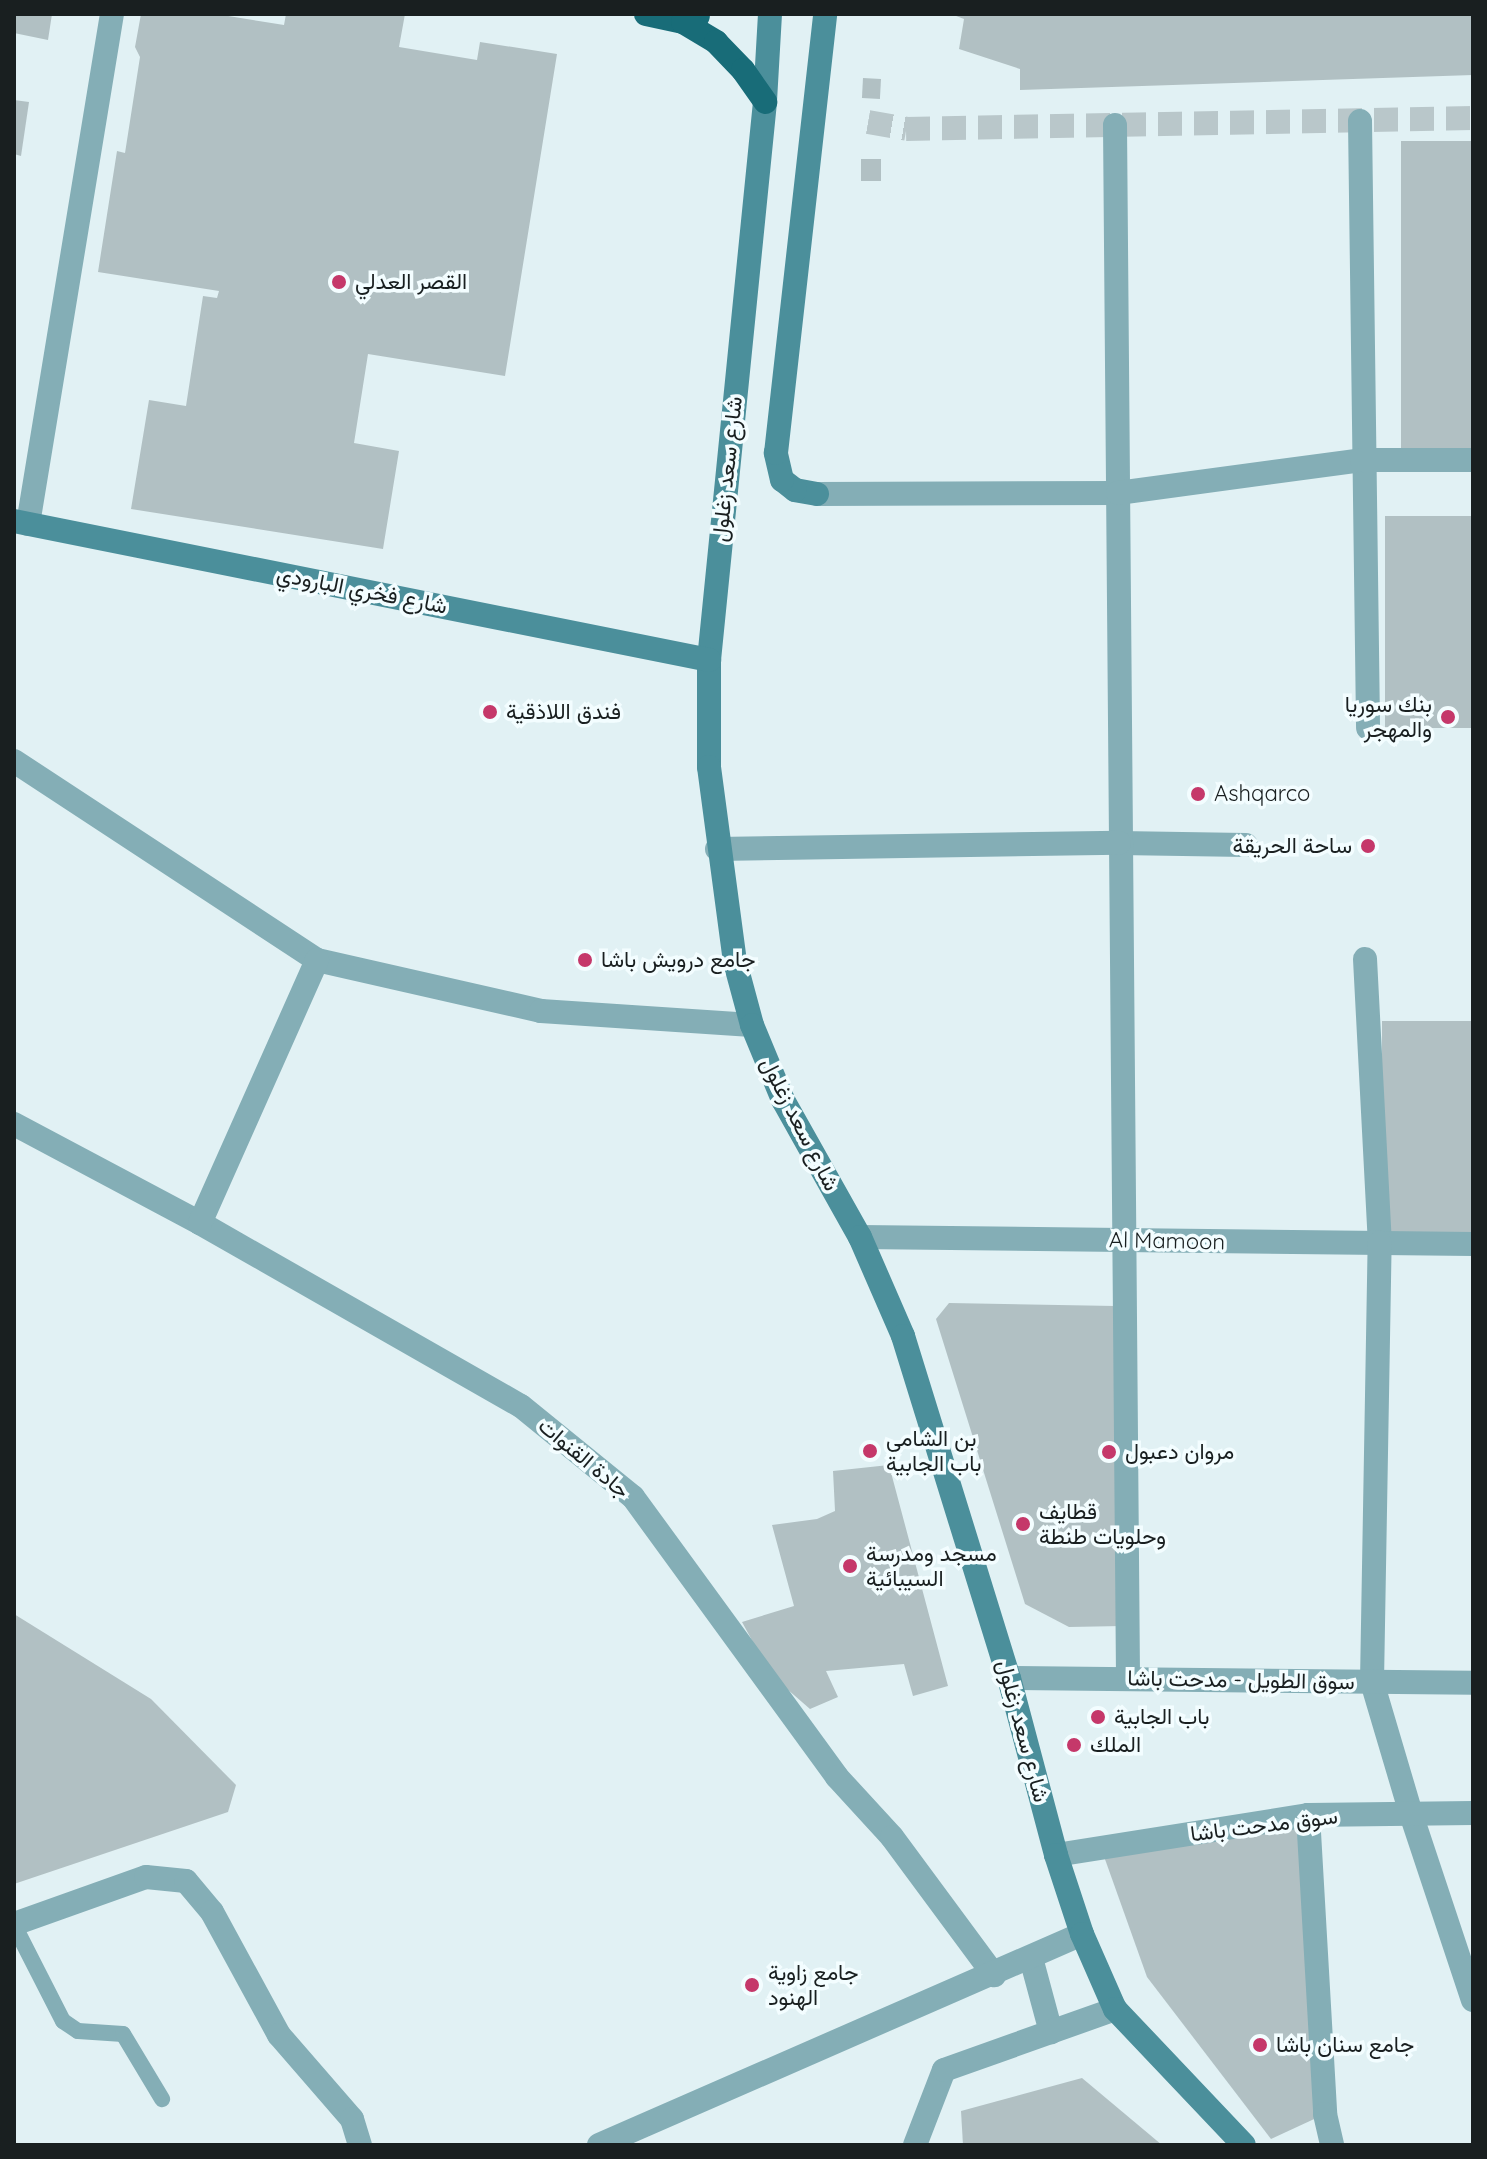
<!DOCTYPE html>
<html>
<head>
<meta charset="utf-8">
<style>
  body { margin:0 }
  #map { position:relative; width:1487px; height:2159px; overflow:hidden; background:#e1f1f4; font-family:Quicksand,Vazirmatn,sans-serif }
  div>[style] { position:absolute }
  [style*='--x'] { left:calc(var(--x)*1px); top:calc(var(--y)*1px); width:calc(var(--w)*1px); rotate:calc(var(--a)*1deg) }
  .building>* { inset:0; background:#b1c0c3; transform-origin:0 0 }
  .pedestrian-tunnel>* { height:24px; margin-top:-12px; transform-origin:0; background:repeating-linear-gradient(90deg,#b9c7ca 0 24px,transparent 0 36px) }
  .service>* { height:16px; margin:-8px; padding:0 8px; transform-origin:8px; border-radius:8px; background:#84aeb6 }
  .pedestrian>* { height:24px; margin:-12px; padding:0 12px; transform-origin:12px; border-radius:12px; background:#84aeb6 }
  .minor>* { height:24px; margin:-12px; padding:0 12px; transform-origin:12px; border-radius:12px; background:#84aeb6 }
  .tertiary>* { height:24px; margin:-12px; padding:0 12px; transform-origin:12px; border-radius:12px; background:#84aeb6 }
  .secondary>* { height:24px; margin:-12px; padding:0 12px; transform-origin:12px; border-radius:12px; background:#4b8f9b }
  .trunk>* { height:24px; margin:-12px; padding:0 12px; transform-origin:12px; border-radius:12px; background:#186c78 }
  .dots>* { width:22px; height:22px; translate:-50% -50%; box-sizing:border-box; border:4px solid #f3fdff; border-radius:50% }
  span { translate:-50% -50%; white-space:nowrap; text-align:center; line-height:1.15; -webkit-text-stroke:7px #f3fdff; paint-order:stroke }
  .poi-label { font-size:22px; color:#191f20 }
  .left { translate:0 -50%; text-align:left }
  .right { translate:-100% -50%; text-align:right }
  .street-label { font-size:22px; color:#191f20 }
  .frame { position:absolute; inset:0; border:16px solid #191f20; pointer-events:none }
</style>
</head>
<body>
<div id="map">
  <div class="building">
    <div style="clip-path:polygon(14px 14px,52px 14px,48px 40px,14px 33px)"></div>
    <div style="clip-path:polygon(141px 14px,216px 14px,284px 25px,286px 14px,405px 14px,399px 47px,477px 60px,480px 42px,557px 54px,505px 376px,368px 354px,354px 443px,399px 451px,383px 549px,131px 509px,149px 400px,186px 406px,203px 296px,217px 298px,219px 291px,98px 272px,117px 151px,125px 153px,140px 57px,135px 47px)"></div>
    <div style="clip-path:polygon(951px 14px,1473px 14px,1473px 75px,1020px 90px,1020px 69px,959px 49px,964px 19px)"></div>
    <div style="left:863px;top:78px;width:18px;height:20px;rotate:3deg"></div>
    <div style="clip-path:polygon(14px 100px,29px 102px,21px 156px,14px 154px)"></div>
    <div style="left:1473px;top:141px;width:310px;height:72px;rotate:90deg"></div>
    <div style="left:861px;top:159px;width:20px;height:22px"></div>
    <div style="left:1473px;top:516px;width:212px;height:88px;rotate:90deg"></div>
    <div style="left:1473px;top:1021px;width:217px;height:91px;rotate:90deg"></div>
    <div style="clip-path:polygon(949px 1303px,1115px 1306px,1122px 1626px,1069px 1627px,1025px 1604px,936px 1319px)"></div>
    <div style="clip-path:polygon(889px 1465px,948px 1686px,913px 1696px,904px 1664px,826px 1671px,838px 1697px,810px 1709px,771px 1675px,742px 1622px,794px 1606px,772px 1525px,817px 1519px,835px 1511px,833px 1471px)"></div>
    <div style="clip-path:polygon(14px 1614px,151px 1699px,236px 1785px,228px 1812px,14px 1884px)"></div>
    <div style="clip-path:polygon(1308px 1815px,1325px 2114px,1271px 2139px,1147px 1977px,1101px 1848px)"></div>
    <div style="clip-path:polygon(1082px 2078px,1162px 2145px,963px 2145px,961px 2111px)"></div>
  </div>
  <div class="pedestrian-tunnel">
    <div style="--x:868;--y:122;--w:39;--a:10"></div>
    <div style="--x:906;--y:129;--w:567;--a:-1.11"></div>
  </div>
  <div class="service">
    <div style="--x:14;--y:1925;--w:108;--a:63"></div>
    <div style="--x:63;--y:2021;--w:18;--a:34"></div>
    <div style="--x:78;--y:2031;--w:45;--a:3.8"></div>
    <div style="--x:123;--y:2034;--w:76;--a:59"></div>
  </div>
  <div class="pedestrian">
    <div style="--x:1360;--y:121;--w:607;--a:89.24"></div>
    <div style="--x:1119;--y:843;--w:127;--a:0.9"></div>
    <div style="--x:1365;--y:959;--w:284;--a:87"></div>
    <div style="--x:1372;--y:1682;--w:138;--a:73.5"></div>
    <div style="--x:1411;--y:1814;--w:196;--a:71.6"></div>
    <div style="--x:1308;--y:1815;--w:299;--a:86.7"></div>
    <div style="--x:1325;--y:2114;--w:32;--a:77"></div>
  </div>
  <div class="minor">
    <div style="--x:1115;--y:125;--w:1554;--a:89.52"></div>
    <div style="--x:817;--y:494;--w:301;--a:-0.2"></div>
    <div style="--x:1118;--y:493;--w:246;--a:-7.7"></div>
    <div style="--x:1362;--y:460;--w:111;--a:0"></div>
    <div style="--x:28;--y:524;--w:517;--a:-80.65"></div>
    <div style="--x:14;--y:761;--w:363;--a:33.3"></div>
    <div style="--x:317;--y:960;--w:230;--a:12.8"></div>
    <div style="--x:541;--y:1011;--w:211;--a:3.8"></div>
    <div style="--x:717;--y:849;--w:402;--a:-0.9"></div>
    <div style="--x:14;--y:1124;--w:211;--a:28"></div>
    <div style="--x:200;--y:1223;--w:369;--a:29.7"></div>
    <div style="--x:521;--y:1406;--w:144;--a:39.1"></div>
    <div style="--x:633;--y:1497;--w:346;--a:53.9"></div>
    <div style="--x:837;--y:1777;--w:81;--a:47.5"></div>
    <div style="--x:892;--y:1837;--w:172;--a:53.5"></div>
    <div style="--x:200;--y:1223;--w:288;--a:-66"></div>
    <div style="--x:860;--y:1237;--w:613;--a:0.65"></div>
    <div style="--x:1372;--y:1682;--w:439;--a:-89"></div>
    <div style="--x:1056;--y:1855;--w:255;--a:-9"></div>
    <div style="--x:1308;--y:1815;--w:165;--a:-0.7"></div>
    <div style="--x:14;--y:1924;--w:140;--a:-19.6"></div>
    <div style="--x:146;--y:1877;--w:40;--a:5.7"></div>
    <div style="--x:186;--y:1881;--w:40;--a:50"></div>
    <div style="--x:212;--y:1912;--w:140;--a:61.4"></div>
    <div style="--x:279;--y:2035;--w:111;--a:49"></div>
    <div style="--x:352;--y:2119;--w:27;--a:73"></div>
    <div style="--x:1031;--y:1958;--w:77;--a:74.9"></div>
    <div style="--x:599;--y:2145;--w:527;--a:-23.6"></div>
    <div style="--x:915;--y:2145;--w:80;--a:-68.9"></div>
    <div style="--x:944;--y:2070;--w:182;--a:-19.6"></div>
  </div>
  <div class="tertiary">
    <div style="--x:1009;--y:1678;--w:464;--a:0.6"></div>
  </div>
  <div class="secondary">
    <div style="--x:770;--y:14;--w:88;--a:93.3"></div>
    <div style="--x:765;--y:102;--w:561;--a:95.73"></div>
    <div style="--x:709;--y:660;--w:107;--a:90"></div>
    <div style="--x:709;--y:767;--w:197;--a:82.4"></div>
    <div style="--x:735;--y:962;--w:65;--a:74.9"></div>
    <div style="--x:752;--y:1025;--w:81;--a:67.5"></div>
    <div style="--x:783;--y:1100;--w:157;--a:60.7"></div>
    <div style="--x:860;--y:1237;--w:108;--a:66.5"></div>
    <div style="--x:903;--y:1336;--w:358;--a:72.8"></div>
    <div style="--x:1009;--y:1678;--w:183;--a:75.1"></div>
    <div style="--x:1056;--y:1855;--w:83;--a:71.8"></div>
    <div style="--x:1082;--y:1934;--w:82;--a:66.3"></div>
    <div style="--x:1115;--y:2009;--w:187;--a:46.5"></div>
    <div style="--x:817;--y:494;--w:22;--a:-170"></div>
    <div style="--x:795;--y:490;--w:16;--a:-142"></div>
    <div style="--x:782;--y:480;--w:28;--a:-103"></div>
    <div style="--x:776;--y:453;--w:442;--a:-83.6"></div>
    <div style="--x:14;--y:521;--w:709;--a:11.31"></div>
  </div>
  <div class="trunk">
    <div style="--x:646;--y:14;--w:38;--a:12"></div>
    <div style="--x:683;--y:22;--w:16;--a:-22"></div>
    <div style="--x:683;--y:22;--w:39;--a:31"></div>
    <div style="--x:716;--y:42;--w:39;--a:46"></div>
    <div style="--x:743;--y:70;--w:39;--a:55"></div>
  </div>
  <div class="dots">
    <div style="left:339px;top:282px;background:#c5386a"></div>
    <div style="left:490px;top:712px;background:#c5386a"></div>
    <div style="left:1448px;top:717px;background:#c5386a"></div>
    <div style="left:1198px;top:794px;background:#c5386a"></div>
    <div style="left:1368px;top:846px;background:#c5386a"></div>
    <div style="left:585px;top:960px;background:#c5386a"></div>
    <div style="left:870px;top:1451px;background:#c5386a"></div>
    <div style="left:1109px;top:1452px;background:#c5386a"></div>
    <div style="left:1023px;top:1524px;background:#c5386a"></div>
    <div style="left:850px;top:1566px;background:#c5386a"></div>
    <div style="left:1098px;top:1717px;background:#c5386a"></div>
    <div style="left:1074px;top:1745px;background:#c5386a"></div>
    <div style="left:752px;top:1985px;background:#c5386a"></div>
    <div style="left:1260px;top:2045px;background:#c5386a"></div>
  </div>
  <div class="poi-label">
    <span class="left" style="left:355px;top:282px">القصر العدلي</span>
    <span class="right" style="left:1432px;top:717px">بنك سوريا<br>والمهجر</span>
    <span class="left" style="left:506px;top:712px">فندق اللاذقية</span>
    <span class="left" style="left:1214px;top:794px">Ashqarco</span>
    <span class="right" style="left:1352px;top:846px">ساحة الحريقة</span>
    <span class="left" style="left:601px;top:960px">جامع درويش باشا</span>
    <span class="left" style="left:886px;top:1451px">بن الشامي<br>باب الجابية</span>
    <span class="left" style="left:1125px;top:1452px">مروان دعبول</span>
    <span class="left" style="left:1039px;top:1524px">قطايف<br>وحلويات طنطة</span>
    <span class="left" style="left:866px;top:1566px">مسجد ومدرسة<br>السيبائية</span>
    <span class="left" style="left:1114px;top:1717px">باب الجابية</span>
    <span class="left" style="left:1090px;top:1745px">الملك</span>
    <span class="left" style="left:768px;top:1985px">جامع زاوية<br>الهنود</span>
    <span class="left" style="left:1276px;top:2045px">جامع سنان باشا</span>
  </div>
  <div class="street-label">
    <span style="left:727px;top:469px;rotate:-84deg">شارع سعد زغلول</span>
    <span style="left:362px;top:590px;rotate:11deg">شارع فخري البارودي</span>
    <span style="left:800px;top:1124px;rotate:63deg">شارع سعد زغلول</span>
    <span style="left:1167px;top:1241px;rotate:1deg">Al Mamoon</span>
    <span style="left:584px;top:1458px;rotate:40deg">جادة القنوات</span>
    <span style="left:1241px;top:1680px;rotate:1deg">سوق الطويل - مدحت باشا</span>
    <span style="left:1023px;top:1731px;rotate:75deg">شارع سعد زغلول</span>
    <span style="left:1264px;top:1825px;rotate:-7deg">سوق مدحت باشا</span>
  </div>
  <div class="frame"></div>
</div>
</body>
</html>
